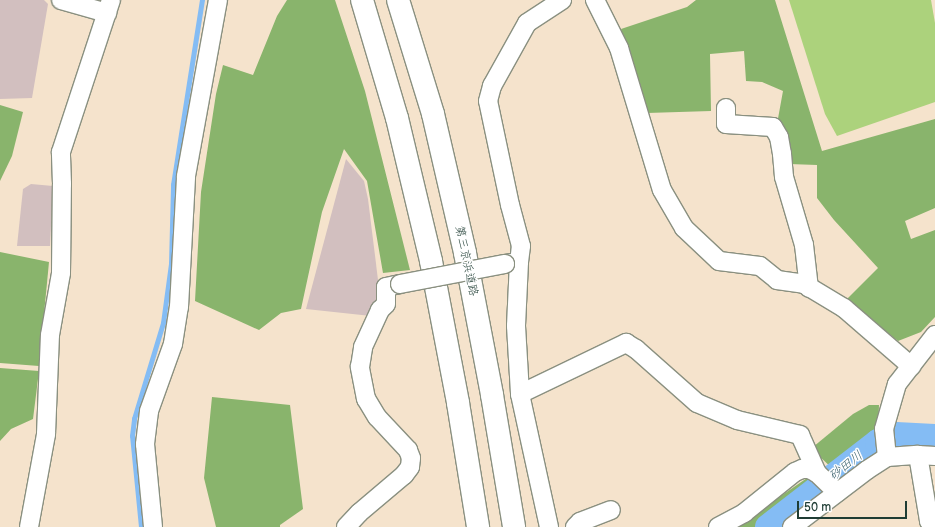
<!DOCTYPE html>
<html>
<head>
<meta charset="utf-8">
<style>
  body { margin:0 }
  #map { position:relative; width:935px; height:527px; overflow:hidden; background:#f5e3cc; font-family:"Balsamiq Sans","Klee One",sans-serif }
  div>[style] { position:absolute }
  [style*='--x'] { left:calc(var(--x)*1px); top:calc(var(--y)*1px); width:calc(var(--w)*1px); rotate:calc(var(--a)*1deg) }
  .industrial>* { inset:0; background:#d2bfbf }
  .green>* { inset:0; background:#acd27c }
  .forest>* { inset:0; background:#89b46c }
  .stream>* { height:4.5px; margin:-2.25px; padding:0 2.25px; transform-origin:2.25px; border-radius:2.25px; background:#84bcf4 }
  .river>* { height:26px; margin:-13px; padding:0 13px; transform-origin:13px; border-radius:13px; background:#84bcf4 }
  .roads { filter:drop-shadow(1px 0 #8a9080) drop-shadow(-1px 0 #8a9080) drop-shadow(0 1px #8a9080) drop-shadow(0 -1px #8a9080) }
  .minor>* { height:18px; margin:-9px; padding:0 9px; transform-origin:9px; border-radius:9px; background:#fff }
  .highway>* { height:22px; margin:-11px; padding:0 11px; transform-origin:11px; border-radius:11px; background:#fff }
  .bridges { filter:drop-shadow(1px 0 #8a9080) drop-shadow(-1px 0 #8a9080) drop-shadow(0 1px #8a9080) drop-shadow(0 -1px #8a9080) }
  .minor-bridge>* { height:18px; margin:-9px; padding:0 9px; transform-origin:9px; border-radius:9px; background:#fff }
  span { translate:-50% -50%; white-space:nowrap; text-align:center; line-height:1.15; -webkit-text-stroke:3px #fff; paint-order:stroke }
  .street-label { font-size:12px; color:#1f3d34 }
  .water-label { font-size:13px; color:#3d636e; font-style:italic }
  .scale { position:absolute; left:797px; top:501px; width:110px; height:18px; box-sizing:border-box; border:2px solid #1f3d34; border-top:0; padding-left:5px; font-size:12px; line-height:14px; white-space:nowrap; color:#1f3d34; -webkit-text-stroke:3px #fff; paint-order:stroke }
</style>
</head>
<body>
<div id="map">
  <div class="industrial">
    <div style="clip-path:polygon(0 0,44px 0,48px 4px,32px 98px,0 99px)"></div>
    <div style="clip-path:polygon(346px 159px,364px 181px,368px 199px,379px 288px,371px 316px,306px 309px)"></div>
    <div style="clip-path:polygon(31px 184px,53px 186px,50px 246px,17px 246px,23px 189px)"></div>
  </div>
  <div class="green">
    <div style="clip-path:polygon(789px 0,931px 0,935px 23px,935px 102px,837px 136px,825px 114px)"></div>
  </div>
  <div class="forest">
    <div style="clip-path:polygon(287px 0,335px 0,365px 91px,410px 270px,383px 273px,367px 181px,344px 149px,322px 212px,301px 309px,281px 313px,259px 330px,195px 301px,201px 192px,216px 94px,223px 65px,253px 75px,277px 16px)"></div>
    <div style="clip-path:polygon(696px 0,775px 0,822px 151px,935px 119px,935px 208px,905px 221px,911px 239px,935px 230px,935px 317px,921px 332px,898px 341px,846px 300px,878px 268px,834px 220px,817px 198px,817px 165px,789px 164px,777px 124px,783px 91px,762px 82px,746px 81px,744px 51px,710px 54px,711px 111px,647px 113px,621px 29px,687px 7px)"></div>
    <div style="clip-path:polygon(0 105px,23px 112px,12px 156px,0 181px)"></div>
    <div style="clip-path:polygon(0 252px,49px 262px,39px 366px,0 363px)"></div>
    <div style="clip-path:polygon(0 368px,39px 371px,33px 419px,11px 429px,0 441px)"></div>
    <div style="clip-path:polygon(212px 397px,290px 405px,303px 509px,280px 525px,280px 527px,216px 527px,204px 478px)"></div>
    <div style="clip-path:polygon(869px 405px,879px 405px,878px 436px,835px 471px,818px 455px,813px 447px,853px 414px)"></div>
    <div style="clip-path:polygon(807px 478px,815px 484px,762px 527px,736px 527px)"></div>
  </div>
  <div class="stream">
    <div style="--x:141;--y:527;--w:91;--a:-95.6"></div>
    <div style="--x:132;--y:436;--w:17;--a:-83"></div>
    <div style="--x:134;--y:419;--w:100;--a:-73.2"></div>
    <div style="--x:163;--y:323;--w:60;--a:-82.3"></div>
    <div style="--x:171;--y:264;--w:79;--a:-88.5"></div>
    <div style="--x:173;--y:185;--w:187;--a:-81.1"></div>
  </div>
  <div class="river">
    <div style="--x:768;--y:527;--w:139;--a:-37.7"></div>
    <div style="--x:878;--y:442;--w:19;--a:-21"></div>
    <div style="--x:896;--y:435;--w:39;--a:3"></div>
  </div>
  <div class="roads">
    <div class="minor">
      <div style="--x:61;--y:0;--w:48;--a:15.8"></div>
      <div style="--x:595;--y:0;--w:54;--a:63.4"></div>
      <div style="--x:619;--y:48;--w:148;--a:73.2"></div>
      <div style="--x:662;--y:190;--w:44;--a:59.9"></div>
      <div style="--x:684;--y:228;--w:48;--a:43.3"></div>
      <div style="--x:719;--y:261;--w:41;--a:7"></div>
      <div style="--x:760;--y:266;--w:22;--a:39"></div>
      <div style="--x:777;--y:280;--w:27;--a:8"></div>
      <div style="--x:804;--y:284;--w:47;--a:31"></div>
      <div style="--x:844;--y:308;--w:89;--a:40.9"></div>
      <div style="--x:726;--y:108;--w:16;--a:90"></div>
      <div style="--x:726;--y:124;--w:47;--a:3.7"></div>
      <div style="--x:773;--y:127;--w:12;--a:59"></div>
      <div style="--x:779;--y:137;--w:17;--a:80"></div>
      <div style="--x:782;--y:154;--w:23;--a:85"></div>
      <div style="--x:784;--y:177;--w:71;--a:73.6"></div>
      <div style="--x:804;--y:245;--w:43;--a:83.4"></div>
      <div style="--x:519;--y:262;--w:64;--a:92.7"></div>
      <div style="--x:516;--y:326;--w:68;--a:86.6"></div>
      <div style="--x:520;--y:394;--w:136;--a:77.7"></div>
      <div style="--x:505;--y:264;--w:14;--a:-8"></div>
      <div style="--x:519;--y:262;--w:16;--a:-83"></div>
      <div style="--x:521;--y:246;--w:42;--a:-105"></div>
      <div style="--x:510;--y:205;--w:106;--a:-101.9"></div>
      <div style="--x:488;--y:101;--w:16;--a:-75"></div>
      <div style="--x:492;--y:86;--w:72;--a:-60.9"></div>
      <div style="--x:527;--y:23;--w:42;--a:-33.3"></div>
      <div style="--x:520;--y:394;--w:118;--a:-25.7"></div>
      <div style="--x:626;--y:343;--w:12;--a:31"></div>
      <div style="--x:636;--y:349;--w:81;--a:41.5"></div>
      <div style="--x:697;--y:403;--w:43;--a:23"></div>
      <div style="--x:737;--y:420;--w:65;--a:13.4"></div>
      <div style="--x:800;--y:435;--w:42;--a:65.9"></div>
      <div style="--x:918;--y:455;--w:67;--a:80.5"></div>
      <div style="--x:929;--y:521;--w:8;--a:50"></div>
      <div style="--x:887;--y:457;--w:28;--a:-96"></div>
      <div style="--x:884;--y:429;--w:47;--a:-73.9"></div>
      <div style="--x:897;--y:384;--w:62;--a:-52.2"></div>
      <div style="--x:29;--y:527;--w:95;--a:-79.6"></div>
      <div style="--x:46;--y:434;--w:99;--a:-87.7"></div>
      <div style="--x:50;--y:335;--w:63;--a:-79.9"></div>
      <div style="--x:61;--y:273;--w:89;--a:-89.4"></div>
      <div style="--x:62;--y:184;--w:32;--a:-92"></div>
      <div style="--x:61;--y:152;--w:160;--a:-71.8"></div>
      <div style="--x:153;--y:527;--w:83;--a:-95.5"></div>
      <div style="--x:145;--y:444;--w:33;--a:-83"></div>
      <div style="--x:149;--y:411;--w:71;--a:-70.3"></div>
      <div style="--x:173;--y:344;--w:37;--a:-81"></div>
      <div style="--x:179;--y:307;--w:131;--a:-86.9"></div>
      <div style="--x:186;--y:176;--w:179;--a:-79.7"></div>
      <div style="--x:346;--y:527;--w:19;--a:-47"></div>
      <div style="--x:359;--y:513;--w:59;--a:-40.2"></div>
      <div style="--x:404;--y:475;--w:10;--a:-53"></div>
      <div style="--x:410;--y:467;--w:9;--a:-84"></div>
      <div style="--x:411;--y:458;--w:9;--a:-111"></div>
      <div style="--x:408;--y:450;--w:45;--a:-133.2"></div>
      <div style="--x:377;--y:417;--w:21;--a:-121"></div>
      <div style="--x:366;--y:399;--w:33;--a:-101"></div>
      <div style="--x:360;--y:367;--w:20;--a:-81"></div>
      <div style="--x:363;--y:347;--w:41;--a:-65.3"></div>
      <div style="--x:380;--y:310;--w:8;--a:-45"></div>
      <div style="--x:386;--y:304;--w:17;--a:-90"></div>
      <div style="--x:386;--y:287;--w:14;--a:-12"></div>
      <div style="--x:575;--y:527;--w:7;--a:-45"></div>
      <div style="--x:580;--y:522;--w:33;--a:-21"></div>
      <div style="--x:718;--y:527;--w:30;--a:-28"></div>
      <div style="--x:744;--y:513;--w:65;--a:-38.8"></div>
      <div style="--x:795;--y:472;--w:8;--a:-23"></div>
      <div style="--x:802;--y:469;--w:7;--a:0"></div>
      <div style="--x:809;--y:469;--w:9;--a:27"></div>
      <div style="--x:817;--y:473;--w:28;--a:44"></div>
      <div style="--x:792;--y:527;--w:94;--a:-37.2"></div>
      <div style="--x:867;--y:470;--w:24;--a:-33"></div>
      <div style="--x:887;--y:457;--w:31;--a:-4"></div>
      <div style="--x:918;--y:455;--w:17;--a:3"></div>
    </div>
    <div class="highway">
      <div style="--x:362;--y:0;--w:123;--a:73.5"></div>
      <div style="--x:397;--y:118;--w:147;--a:76.6"></div>
      <div style="--x:431;--y:261;--w:145;--a:79.2"></div>
      <div style="--x:458;--y:403;--w:126;--a:80.8"></div>
      <div style="--x:398;--y:0;--w:119;--a:72.9"></div>
      <div style="--x:433;--y:114;--w:143;--a:77"></div>
      <div style="--x:465;--y:253;--w:145;--a:79.2"></div>
      <div style="--x:492;--y:395;--w:134;--a:80.5"></div>
    </div>
  </div>
  <div class="bridges">
    <div class="minor-bridge">
      <div style="--x:400;--y:284;--w:107;--a:-10.8"></div>
    </div>
  </div>
  <div class="street-label">
    <span style="left:466px;top:261px;rotate:78deg">第三京浜道路</span>
  </div>
  <div class="water-label">
    <span style="left:846px;top:466px;rotate:-38deg">砂田川</span>
  </div>
  <div class="scale">50 m</div>
</div>
</body>
</html>
